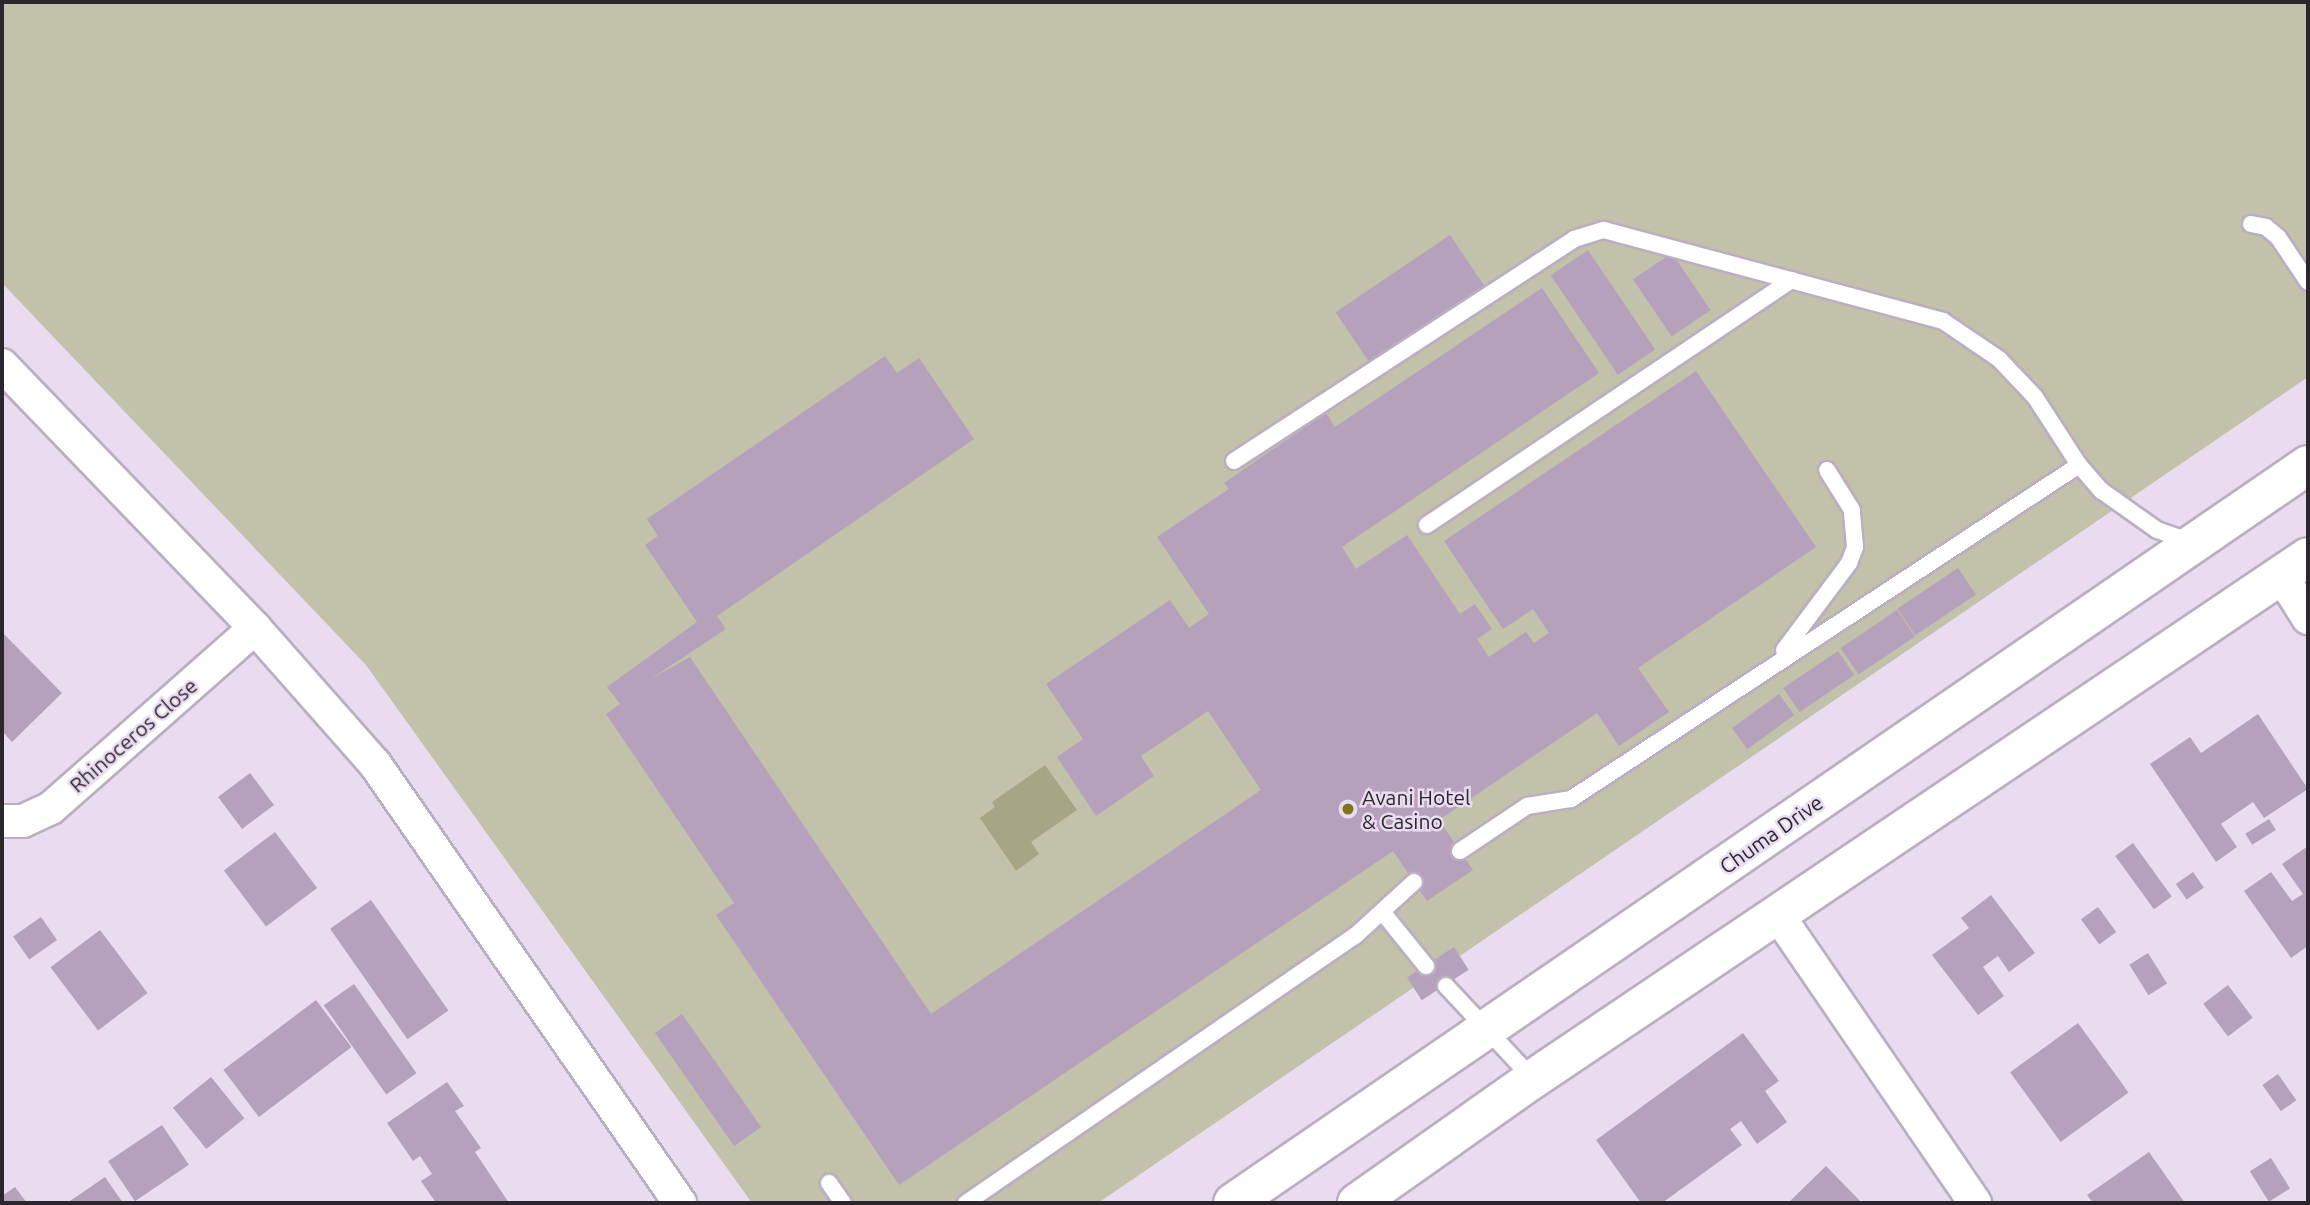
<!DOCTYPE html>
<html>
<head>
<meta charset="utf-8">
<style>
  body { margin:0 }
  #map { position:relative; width:2310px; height:1205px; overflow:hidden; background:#eadcf0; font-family:Ubuntu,sans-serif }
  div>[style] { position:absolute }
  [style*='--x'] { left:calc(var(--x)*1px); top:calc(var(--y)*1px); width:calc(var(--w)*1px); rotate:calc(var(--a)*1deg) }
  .green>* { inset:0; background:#c2c1aa }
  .water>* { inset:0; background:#a6a584 }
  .building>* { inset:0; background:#b5a1bc; transform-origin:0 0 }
  .roads { filter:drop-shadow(2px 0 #bbaec1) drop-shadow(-2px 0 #bbaec1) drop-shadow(0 2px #bbaec1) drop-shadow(0 -2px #bbaec1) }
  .service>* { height:16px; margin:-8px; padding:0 8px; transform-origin:8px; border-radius:8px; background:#fff }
  .minor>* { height:32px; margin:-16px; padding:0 16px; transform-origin:16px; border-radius:16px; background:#fff }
  .secondary>* { height:38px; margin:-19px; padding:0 19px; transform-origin:19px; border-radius:19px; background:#fff }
  .dots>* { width:19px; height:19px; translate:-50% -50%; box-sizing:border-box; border:4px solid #eadcf0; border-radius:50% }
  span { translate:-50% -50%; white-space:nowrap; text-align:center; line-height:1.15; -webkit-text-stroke:5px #eadcf0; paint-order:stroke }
  .street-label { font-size:21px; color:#2b262d }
  .poi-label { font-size:21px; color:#2b262d }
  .left { translate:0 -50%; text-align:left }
  .frame { position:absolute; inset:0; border:4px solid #2b262d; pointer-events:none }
</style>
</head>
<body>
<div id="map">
  <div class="green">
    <div style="clip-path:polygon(2px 2px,2308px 2px,2308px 377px,1098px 1203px,752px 1203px,366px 665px,2px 283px)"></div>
  </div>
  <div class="water">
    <div style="clip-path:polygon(1045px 765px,1077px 810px,1031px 842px,1039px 854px,1016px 871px,980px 818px,995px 807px,992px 802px)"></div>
  </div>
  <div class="building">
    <div style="left:1450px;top:235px;width:63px;height:138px;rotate:56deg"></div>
    <div style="left:1588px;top:250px;width:120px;height:45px;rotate:56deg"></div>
    <div style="left:1672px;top:253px;width:69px;height:47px;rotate:56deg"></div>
    <div style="clip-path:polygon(1542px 288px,1599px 373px,1342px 547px,1356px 569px,1407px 535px,1460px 614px,1475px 604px,1492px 629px,1477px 639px,1489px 657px,1526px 632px,1534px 643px,1549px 633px,1533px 609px,1503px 629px,1444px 541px,1696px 371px,1816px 547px,1638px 668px,1669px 712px,1619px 746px,1597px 713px,1439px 820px,1473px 870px,1427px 901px,1393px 851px,899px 1185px,716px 915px,734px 903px,606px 714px,620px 704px,607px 687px,697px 622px,645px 545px,658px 536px,647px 519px,885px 356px,897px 373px,919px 358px,974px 439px,717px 616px,726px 629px,649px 680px,690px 657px,931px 1014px,1261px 790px,1208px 711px,1141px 756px,1154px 776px,1096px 816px,1057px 757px,1083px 739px,1046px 684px,1170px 600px,1189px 628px,1209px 614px,1157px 537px,1229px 489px,1224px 483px,1326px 413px,1335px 427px)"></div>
    <div style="left:1958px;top:568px;width:32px;height:73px;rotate:56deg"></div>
    <div style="left:1897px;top:610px;width:32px;height:68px;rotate:56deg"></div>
    <div style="clip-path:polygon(2px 632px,62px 693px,12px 742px,2px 731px)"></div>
    <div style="left:1838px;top:651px;width:29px;height:66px;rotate:56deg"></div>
    <div style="left:1779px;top:694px;width:26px;height:58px;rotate:54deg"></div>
    <div style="clip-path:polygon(2258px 714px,2308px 789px,2264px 818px,2253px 802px,2221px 824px,2237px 847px,2216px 862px,2150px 764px,2190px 737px,2201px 753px)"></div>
    <div style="left:250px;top:773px;width:40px;height:40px;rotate:53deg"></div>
    <div style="left:2269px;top:819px;width:13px;height:28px;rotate:58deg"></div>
    <div style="left:275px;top:832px;width:70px;height:64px;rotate:53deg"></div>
    <div style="left:2133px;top:843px;width:66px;height:22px;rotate:54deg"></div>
    <div style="clip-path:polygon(2308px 846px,2308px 946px,2291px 958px,2244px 891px,2271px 872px,2292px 901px,2303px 894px,2282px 864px)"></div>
    <div style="left:2193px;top:872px;width:19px;height:21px;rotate:55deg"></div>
    <div style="clip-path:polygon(1991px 895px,2035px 953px,2009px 972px,1998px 956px,1983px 967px,2004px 996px,1978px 1015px,1932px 955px,1969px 928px,1961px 918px)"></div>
    <div style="left:371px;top:900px;width:135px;height:50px;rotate:55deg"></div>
    <div style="left:2098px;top:907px;width:31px;height:21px;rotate:54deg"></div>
    <div style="left:41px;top:917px;width:28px;height:34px;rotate:55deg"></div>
    <div style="left:100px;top:930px;width:79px;height:62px;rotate:53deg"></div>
    <div style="left:1454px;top:947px;width:27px;height:56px;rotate:57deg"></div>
    <div style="left:2148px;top:953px;width:36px;height:22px;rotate:58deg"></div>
    <div style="left:354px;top:984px;width:109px;height:37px;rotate:55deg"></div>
    <div style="left:2228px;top:985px;width:41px;height:31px;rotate:53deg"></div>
    <div style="left:316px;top:1000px;width:59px;height:116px;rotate:53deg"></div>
    <div style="left:682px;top:1014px;width:138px;height:33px;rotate:55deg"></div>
    <div style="left:2078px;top:1023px;width:86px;height:84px;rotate:54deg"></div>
    <div style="clip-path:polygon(1743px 1033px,1779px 1081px,1765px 1091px,1787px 1122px,1757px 1144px,1741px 1121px,1730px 1129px,1742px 1145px,1662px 1203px,1641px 1203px,1596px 1140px)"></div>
    <div style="left:2278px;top:1074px;width:32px;height:19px;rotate:55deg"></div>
    <div style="left:211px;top:1077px;width:53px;height:49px;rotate:51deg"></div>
    <div style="clip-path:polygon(447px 1082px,464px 1106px,455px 1111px,481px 1148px,475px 1152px,509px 1203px,436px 1203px,421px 1181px,432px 1174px,420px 1156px,413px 1161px,387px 1123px)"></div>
    <div style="left:162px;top:1125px;width:48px;height:65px;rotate:56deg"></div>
    <div style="clip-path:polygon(2149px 1152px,2185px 1203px,2093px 1203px,2087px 1195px)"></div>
    <div style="left:2271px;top:1158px;width:36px;height:25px;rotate:58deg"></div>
    <div style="clip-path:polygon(1826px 1166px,1862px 1203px,1788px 1203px)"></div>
    <div style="clip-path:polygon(105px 1177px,123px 1203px,67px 1203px)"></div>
    <div style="clip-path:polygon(15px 1187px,27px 1203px,2px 1203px,2px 1196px)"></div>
  </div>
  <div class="roads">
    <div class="service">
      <div style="--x:2251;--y:224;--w:15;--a:11"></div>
      <div style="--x:2266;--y:227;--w:16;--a:40"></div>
      <div style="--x:2278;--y:237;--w:54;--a:56.3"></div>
      <div style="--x:1234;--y:461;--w:406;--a:-33.1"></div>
      <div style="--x:1574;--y:239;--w:31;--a:-17"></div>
      <div style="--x:1604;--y:230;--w:351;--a:15"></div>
      <div style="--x:1943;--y:321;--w:68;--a:34.2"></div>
      <div style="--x:1999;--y:359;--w:52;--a:46.5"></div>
      <div style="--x:2035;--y:397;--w:81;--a:57.1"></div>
      <div style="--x:2079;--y:465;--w:35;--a:49"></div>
      <div style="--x:2102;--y:491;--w:67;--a:35.3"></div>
      <div style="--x:2157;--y:530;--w:36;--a:19"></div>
      <div style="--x:1427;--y:525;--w:439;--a:-33.9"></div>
      <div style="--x:1784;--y:650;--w:109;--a:-53.2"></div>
      <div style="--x:1849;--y:563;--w:17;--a:-69"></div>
      <div style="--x:1855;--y:547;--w:37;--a:-95"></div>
      <div style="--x:1852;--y:510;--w:47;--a:-122"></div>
      <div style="--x:1460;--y:851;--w:81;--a:-33.9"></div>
      <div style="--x:1527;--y:806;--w:45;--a:-9"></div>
      <div style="--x:1571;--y:799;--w:608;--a:-33.32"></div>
      <div style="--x:1384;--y:914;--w:67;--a:51.1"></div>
      <div style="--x:1446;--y:986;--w:127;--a:46.9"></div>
      <div style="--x:829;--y:1183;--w:24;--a:55"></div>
      <div style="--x:966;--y:1203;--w:472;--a:-34.5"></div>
      <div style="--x:1355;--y:936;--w:80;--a:-42.5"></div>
    </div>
    <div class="minor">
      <div style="--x:2;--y:365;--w:365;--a:46.1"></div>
      <div style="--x:255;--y:628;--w:181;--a:48.6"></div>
      <div style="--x:375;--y:764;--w:535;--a:55.21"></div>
      <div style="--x:2281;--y:575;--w:51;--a:57.9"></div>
      <div style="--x:2;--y:821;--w:21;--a:0"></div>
      <div style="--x:23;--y:821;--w:31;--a:-25"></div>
      <div style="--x:51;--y:808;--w:272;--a:-41.4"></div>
      <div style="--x:1778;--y:915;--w:349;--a:55.6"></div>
    </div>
    <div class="secondary">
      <div style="--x:1233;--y:1203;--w:1304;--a:-34.47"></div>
      <div style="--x:1357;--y:1203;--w:215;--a:-35.2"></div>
      <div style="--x:1533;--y:1079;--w:934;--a:-33.96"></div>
    </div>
  </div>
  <div class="dots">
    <div style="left:1348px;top:809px;background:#7d761b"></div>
  </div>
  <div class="street-label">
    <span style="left:133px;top:735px;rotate:-41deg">Rhinoceros Close</span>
    <span style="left:1771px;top:834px;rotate:-35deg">Chuma Drive</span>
  </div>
  <div class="poi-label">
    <span class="left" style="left:1362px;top:809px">Avani Hotel<br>&amp; Casino</span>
  </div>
  <div class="frame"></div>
</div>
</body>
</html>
